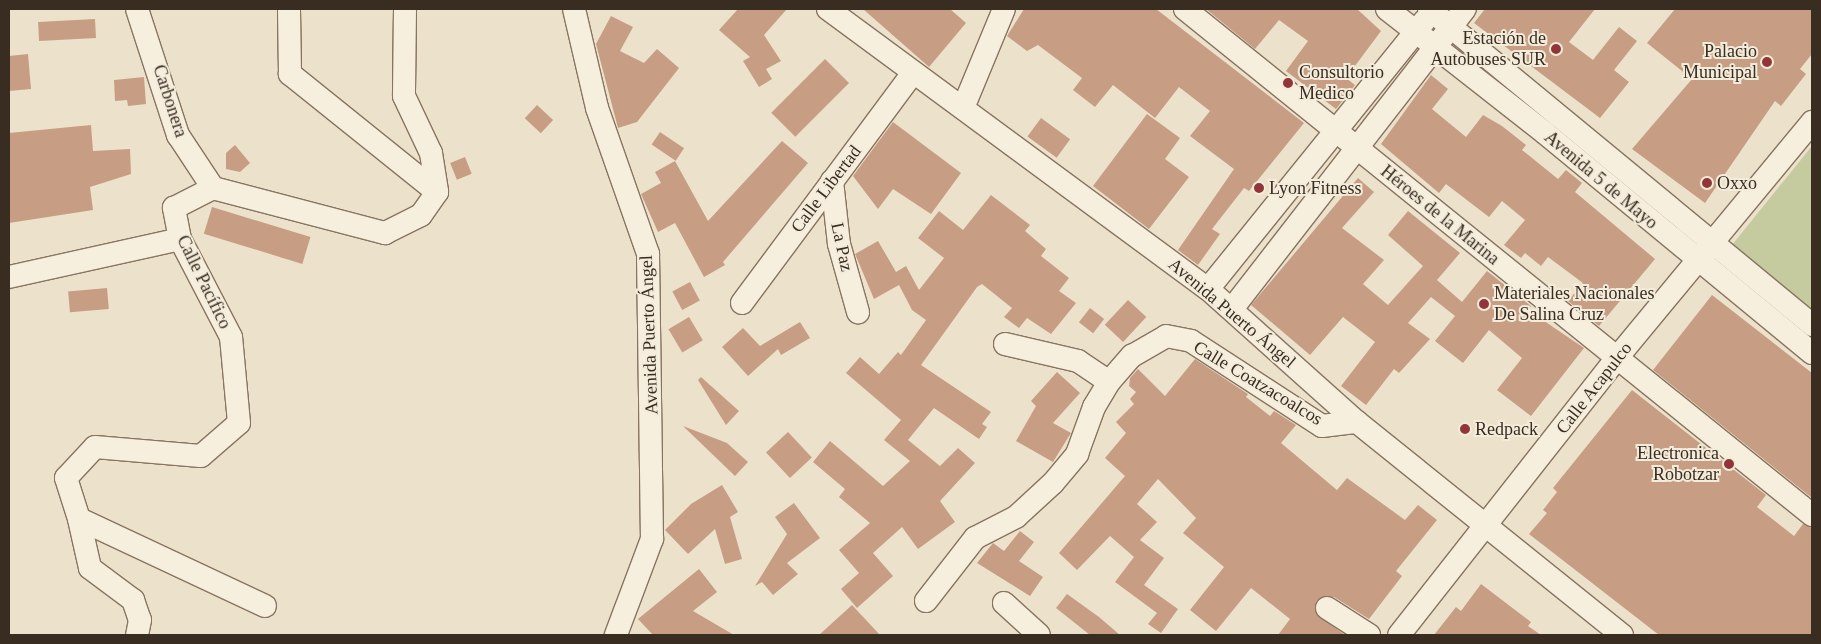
<!DOCTYPE html>
<html>
<head>
<meta charset="utf-8">
<style>
  body { margin:0 }
  #map { position:relative; width:1821px; height:644px; overflow:hidden; background:#ece1cb; font-family:"Times New Roman",serif }
  div>[style] { position:absolute }
  [style*='--x'] { left:calc(var(--x)*1px); top:calc(var(--y)*1px); width:calc(var(--w)*1px); rotate:calc(var(--a)*1deg) }
  .green>* { inset:0; background:#c6ca9f }
  .building>* { inset:0; background:#c79e84; transform-origin:0 0 }
  .roads { filter:drop-shadow(1px 0 #887460) drop-shadow(-1px 0 #887460) drop-shadow(0 1px #887460) drop-shadow(0 -1px #887460) }
  .minor>* { height:22px; margin:-11px; padding:0 11px; transform-origin:11px; border-radius:11px; background:#f7efde }
  .dots>* { width:14px; height:14px; translate:-50% -50%; box-sizing:border-box; border:2px solid #f4ecda; border-radius:50% }
  span { translate:-50% -50%; white-space:nowrap; text-align:center; line-height:1.15; -webkit-text-stroke:4px #f4ecda; paint-order:stroke }
  .poi-label { font-size:18px; color:#392d22 }
  .right { translate:-100% -50%; text-align:right }
  .left { translate:0 -50%; text-align:left }
  .street-label { font-size:18px; color:#392d22 }
  .frame { position:absolute; inset:0; border:10px solid #392d22; pointer-events:none }
</style>
</head>
<body>
<div id="map">
  <div class="green">
    <div style="clip-path:polygon(1812px 146px,1812px 318px,1728px 250px)"></div>
  </div>
  <div class="building">
    <div style="clip-path:polygon(738px 9px,787px 9px,764px 35px,781px 61px,766px 69px,772px 79px,759px 87px,743px 61px,750px 57px,719px 30px)"></div>
    <div style="clip-path:polygon(863px 9px,950px 9px,966px 23px,929px 67px)"></div>
    <div style="clip-path:polygon(1024px 9px,1156px 9px,1304px 123px,1249px 191px,1244px 188px,1212px 229px,1220px 234px,1198px 265px,1178px 250px,1234px 169px,1190px 136px,1210px 111px,1179px 87px,1155px 118px,1113px 85px,1095px 107px,1073px 90px,1082px 78px,1038px 45px,1027px 51px,1007px 36px)"></div>
    <div style="clip-path:polygon(1206px 9px,1357px 9px,1381px 31px,1346px 78px,1355px 85px,1336px 109px,1286px 71px,1308px 41px,1279px 20px,1255px 49px)"></div>
    <div style="clip-path:polygon(1485px 9px,1595px 9px,1569px 42px,1593px 60px,1619px 27px,1637px 41px,1614px 70px,1629px 82px,1600px 118px,1474px 23px)"></div>
    <div style="clip-path:polygon(1675px 9px,1812px 9px,1812px 54px,1800px 69px,1806px 74px,1781px 106px,1775px 101px,1705px 203px,1632px 149px,1692px 79px,1647px 43px)"></div>
    <div style="clip-path:polygon(611px 16px,633px 27px,620px 51px,644px 63px,657px 49px,679px 68px,637px 122px,618px 128px,596px 44px)"></div>
    <div style="left:95px;top:19px;width:19px;height:57px;rotate:87deg"></div>
    <div style="clip-path:polygon(28px 54px,31px 89px,9px 91px,9px 56px)"></div>
    <div style="left:825px;top:59px;width:34px;height:76px;rotate:45deg"></div>
    <div style="clip-path:polygon(1431px 75px,1448px 89px,1432px 109px,1466px 137px,1483px 115px,1502px 126px,1526px 145px,1522px 150px,1558px 179px,1566px 170px,1582px 183px,1575px 192px,1655px 259px,1599px 326px,1568px 301px,1583px 283px,1548px 257px,1541px 266px,1525px 253px,1521px 258px,1504px 245px,1525px 220px,1502px 201px,1489px 217px,1446px 184px,1439px 193px,1381px 144px)"></div>
    <div style="clip-path:polygon(144px 77px,146px 104px,128px 106px,127px 100px,115px 101px,114px 80px)"></div>
    <div style="left:537px;top:105px;width:22px;height:18px;rotate:43deg"></div>
    <div style="clip-path:polygon(1147px 114px,1180px 138px,1165px 159px,1189px 177px,1149px 229px,1093px 186px)"></div>
    <div style="left:1041px;top:118px;width:36px;height:23px;rotate:36deg"></div>
    <div style="clip-path:polygon(893px 122px,961px 173px,931px 214px,893px 189px,878px 209px,853px 176px)"></div>
    <div style="clip-path:polygon(91px 125px,93px 151px,130px 149px,131px 174px,90px 187px,93px 210px,9px 223px,9px 133px)"></div>
    <div style="left:660px;top:132px;width:29px;height:15px;rotate:34deg"></div>
    <div style="clip-path:polygon(782px 141px,808px 163px,723px 262px,725px 265px,704px 277px,675px 223px,658px 232px,641px 194px,661px 183px,655px 172px,675px 161px,708px 221px)"></div>
    <div style="clip-path:polygon(235px 145px,250px 163px,240px 172px,226px 169px,226px 153px)"></div>
    <div style="left:465px;top:157px;width:18px;height:16px;rotate:68deg"></div>
    <div style="clip-path:polygon(1358px 178px,1374px 192px,1342px 228px,1384px 260px,1363px 284px,1388px 305px,1423px 266px,1388px 235px,1408px 211px,1460px 253px,1437px 280px,1462px 302px,1487px 271px,1531px 306px,1528px 310px,1584px 348px,1531px 416px,1497px 390px,1522px 358px,1489px 330px,1463px 363px,1435px 341px,1455px 316px,1431px 297px,1408px 323px,1430px 339px,1399px 373px,1394px 369px,1366px 405px,1341px 386px,1375px 342px,1343px 317px,1310px 355px,1251px 305px)"></div>
    <div style="clip-path:polygon(991px 195px,1030px 225px,1025px 231px,1046px 249px,1041px 256px,1069px 278px,1059px 291px,1076px 303px,1051px 334px,1027px 318px,1019px 328px,1004px 317px,1012px 308px,982px 284px,977px 287px,921px 365px,991px 412px,982px 424px,987px 427px,979px 439px,934px 408px,908px 440px,940px 466px,958px 448px,975px 463px,940px 501px,955px 522px,918px 549px,902px 527px,873px 553px,893px 576px,857px 608px,841px 589px,859px 573px,839px 550px,870px 523px,839px 497px,845px 489px,813px 462px,830px 441px,883px 486px,910px 461px,884px 440px,901px 420px,846px 373px,860px 357px,879px 374px,898px 352px,901px 355px,926px 320px,912px 310px,899px 285px,874px 299px,855px 254px,878px 241px,896px 272px,906px 266px,919px 290px,944px 258px,918px 238px,939px 211px,963px 230px)"></div>
    <div style="left:212px;top:207px;width:103px;height:28px;rotate:17deg"></div>
    <div style="left:690px;top:282px;width:21px;height:20px;rotate:62deg"></div>
    <div style="left:107px;top:288px;width:21px;height:39px;rotate:85deg"></div>
    <div style="clip-path:polygon(1712px 295px,1812px 373px,1812px 498px,1653px 370px)"></div>
    <div style="left:1128px;top:300px;width:25px;height:34px;rotate:43deg"></div>
    <div style="left:1090px;top:308px;width:18px;height:18px;rotate:38deg"></div>
    <div style="left:689px;top:317px;width:27px;height:24px;rotate:59deg"></div>
    <div style="clip-path:polygon(800px 322px,810px 338px,781px 355px,778px 349px,748px 376px,722px 347px,743px 328px,760px 346px)"></div>
    <div style="clip-path:polygon(1195px 359px,1248px 394px,1246px 397px,1270px 416px,1274px 411px,1296px 425px,1281px 443px,1337px 490px,1347px 478px,1405px 520px,1418px 505px,1437px 520px,1396px 571px,1402px 576px,1369px 619px,1334px 597px,1316px 601px,1316px 614px,1345px 635px,1278px 635px,1290px 619px,1251px 588px,1216px 631px,1190px 610px,1224px 567px,1183px 533px,1196px 518px,1158px 479px,1137px 504px,1157px 522px,1140px 540px,1164px 558px,1144px 585px,1178px 609px,1161px 633px,1148px 624px,1157px 613px,1115px 582px,1134px 557px,1110px 536px,1077px 570px,1059px 553px,1125px 476px,1105px 458px,1126px 433px,1116px 422px,1134px 404px,1130px 399px,1136px 392px,1129px 386px,1130px 378px,1138px 369px,1165px 396px)"></div>
    <div style="clip-path:polygon(1057px 372px,1080px 393px,1053px 423px,1071px 433px,1053px 462px,1016px 441px,1036px 406px,1031px 401px)"></div>
    <div style="clip-path:polygon(701px 377px,739px 411px,726px 425px,698px 380px)"></div>
    <div style="clip-path:polygon(1632px 390px,1766px 495px,1757px 507px,1794px 536px,1803px 524px,1812px 528px,1812px 635px,1659px 635px,1529px 534px,1547px 513px,1543px 510px,1557px 492px,1553px 488px)"></div>
    <div style="clip-path:polygon(683px 426px,727px 443px,748px 462px,735px 476px)"></div>
    <div style="left:788px;top:432px;width:35px;height:30px;rotate:47deg"></div>
    <div style="clip-path:polygon(722px 485px,738px 512px,730px 517px,742px 559px,725px 564px,715px 529px,688px 554px,665px 530px,691px 504px)"></div>
    <div style="clip-path:polygon(794px 503px,820px 538px,787px 563px,798px 574px,773px 595px,762px 582px,755px 586px,787px 534px,775px 517px)"></div>
    <div style="clip-path:polygon(1020px 531px,1034px 542px,1019px 561px,1043px 577px,1030px 596px,977px 563px,993px 543px,1004px 551px)"></div>
    <div style="clip-path:polygon(699px 569px,717px 592px,693px 611px,734px 635px,653px 635px,638px 619px)"></div>
    <div style="clip-path:polygon(1481px 584px,1531px 622px,1528px 626px,1541px 635px,1434px 635px,1456px 607px,1461px 611px)"></div>
    <div style="clip-path:polygon(1067px 594px,1099px 617px,1120px 635px,1090px 635px,1056px 608px)"></div>
    <div style="clip-path:polygon(852px 605px,880px 635px,819px 635px)"></div>
  </div>
  <div class="roads">
    <div class="minor">
      <div style="--x:137;--y:9;--w:133;--a:72"></div>
      <div style="--x:178;--y:135;--w:64;--a:56.6"></div>
      <div style="--x:405;--y:9;--w:87;--a:90.7"></div>
      <div style="--x:404;--y:96;--w:63;--a:64.7"></div>
      <div style="--x:431;--y:153;--w:39;--a:81"></div>
      <div style="--x:574;--y:9;--w:102;--a:76.9"></div>
      <div style="--x:597;--y:108;--w:155;--a:70.7"></div>
      <div style="--x:648;--y:254;--w:285;--a:89.2"></div>
      <div style="--x:652;--y:539;--w:103;--a:110.6"></div>
      <div style="--x:828;--y:9;--w:472;--a:36.4"></div>
      <div style="--x:1208;--y:289;--w:200;--a:41.8"></div>
      <div style="--x:1357;--y:422;--w:340;--a:38.8"></div>
      <div style="--x:1185;--y:9;--w:806;--a:38.9"></div>
      <div style="--x:1387;--y:9;--w:201;--a:38.1"></div>
      <div style="--x:1545;--y:133;--w:346;--a:39.5"></div>
      <div style="--x:1429;--y:9;--w:497;--a:39.5"></div>
      <div style="--x:963;--y:108;--w:107;--a:-67.5"></div>
      <div style="--x:832;--y:181;--w:63;--a:83.7"></div>
      <div style="--x:839;--y:244;--w:71;--a:74.4"></div>
      <div style="--x:9;--y:277;--w:175;--a:-12.5"></div>
      <div style="--x:1208;--y:289;--w:344;--a:-51.1"></div>
      <div style="--x:742;--y:303;--w:285;--a:-53.4"></div>
      <div style="--x:1232;--y:309;--w:380;--a:-52.2"></div>
      <div style="--x:1005;--y:344;--w:75;--a:13.1"></div>
      <div style="--x:1078;--y:361;--w:37;--a:34"></div>
      <div style="--x:79;--y:519;--w:50;--a:77.3"></div>
      <div style="--x:90;--y:568;--w:54;--a:36.7"></div>
      <div style="--x:133;--y:600;--w:21;--a:71"></div>
      <div style="--x:140;--y:620;--w:15;--a:101"></div>
      <div style="--x:926;--y:601;--w:80;--a:-52.1"></div>
      <div style="--x:975;--y:538;--w:46;--a:-27.1"></div>
      <div style="--x:1016;--y:517;--w:50;--a:-42.6"></div>
      <div style="--x:1053;--y:483;--w:38;--a:-50"></div>
      <div style="--x:1077;--y:454;--w:50;--a:-70.1"></div>
      <div style="--x:1094;--y:407;--w:29;--a:-59"></div>
      <div style="--x:1109;--y:382;--w:35;--a:-49"></div>
      <div style="--x:1132;--y:356;--w:39;--a:-30"></div>
      <div style="--x:1166;--y:336;--w:25;--a:11"></div>
      <div style="--x:1191;--y:341;--w:156;--a:33"></div>
      <div style="--x:1322;--y:426;--w:35;--a:-7"></div>
      <div style="--x:1004;--y:603;--w:47;--a:42.4"></div>
      <div style="--x:265;--y:606;--w:205;--a:-154.9"></div>
      <div style="--x:79;--y:519;--w:43;--a:-107.6"></div>
      <div style="--x:66;--y:478;--w:42;--a:-46.9"></div>
      <div style="--x:95;--y:447;--w:106;--a:4.9"></div>
      <div style="--x:201;--y:456;--w:50;--a:-41"></div>
      <div style="--x:239;--y:423;--w:86;--a:-95.3"></div>
      <div style="--x:231;--y:337;--w:110;--a:-117.5"></div>
      <div style="--x:180;--y:239;--w:32;--a:-101"></div>
      <div style="--x:174;--y:208;--w:44;--a:-27.1"></div>
      <div style="--x:213;--y:188;--w:178;--a:14.7"></div>
      <div style="--x:385;--y:233;--w:40;--a:-26.6"></div>
      <div style="--x:421;--y:215;--w:28;--a:-55"></div>
      <div style="--x:437;--y:192;--w:189;--a:-141.2"></div>
      <div style="--x:290;--y:74;--w:65;--a:-90.9"></div>
      <div style="--x:1327;--y:608;--w:50;--a:32.7"></div>
      <div style="--x:1399;--y:635;--w:351;--a:-51.8"></div>
      <div style="--x:1616;--y:359;--w:308;--a:-50.4"></div>
    </div>
  </div>
  <div class="dots">
    <div style="left:1556px;top:49px;background:#923538"></div>
    <div style="left:1767px;top:62px;background:#923538"></div>
    <div style="left:1288px;top:83px;background:#923538"></div>
    <div style="left:1707px;top:183px;background:#923538"></div>
    <div style="left:1259px;top:188px;background:#923538"></div>
    <div style="left:1484px;top:304px;background:#923538"></div>
    <div style="left:1465px;top:429px;background:#923538"></div>
    <div style="left:1729px;top:464px;background:#923538"></div>
  </div>
  <div class="poi-label">
    <span class="right" style="left:1546px;top:49px">Estación de<br>Autobuses SUR</span>
    <span class="right" style="left:1757px;top:62px">Palacio<br>Municipal</span>
    <span class="left" style="left:1299px;top:83px">Consultorio<br>Medico</span>
    <span class="left" style="left:1717px;top:183px">Oxxo</span>
    <span class="left" style="left:1269px;top:188px">Lyon Fitness</span>
    <span class="left" style="left:1494px;top:304px">Materiales Nacionales<br>De Salina Cruz</span>
    <span class="left" style="left:1475px;top:429px">Redpack</span>
    <span class="right" style="left:1719px;top:464px">Electronica<br>Robotzar</span>
  </div>
  <div class="street-label">
    <span style="left:170px;top:101px;rotate:72deg">Carbonera</span>
    <span style="left:1601px;top:180px;rotate:40deg">Avenida 5 de Mayo</span>
    <span style="left:826px;top:189px;rotate:-53deg">Calle Libertad</span>
    <span style="left:1440px;top:215px;rotate:39deg">Héroes de la Marina</span>
    <span style="left:842px;top:247px;rotate:78deg">La Paz</span>
    <span style="left:204px;top:282px;rotate:64deg">Calle Pacífico</span>
    <span style="left:1232px;top:313px;rotate:40deg">Avenida Puerto Ángel</span>
    <span style="left:649px;top:335px;rotate:-92deg">Avenida Puerto Ángel</span>
    <span style="left:1258px;top:383px;rotate:31deg">Calle Coatzacoalcos</span>
    <span style="left:1594px;top:388px;rotate:-52deg">Calle Acapulco</span>
  </div>
  <div class="frame"></div>
</div>
</body>
</html>
